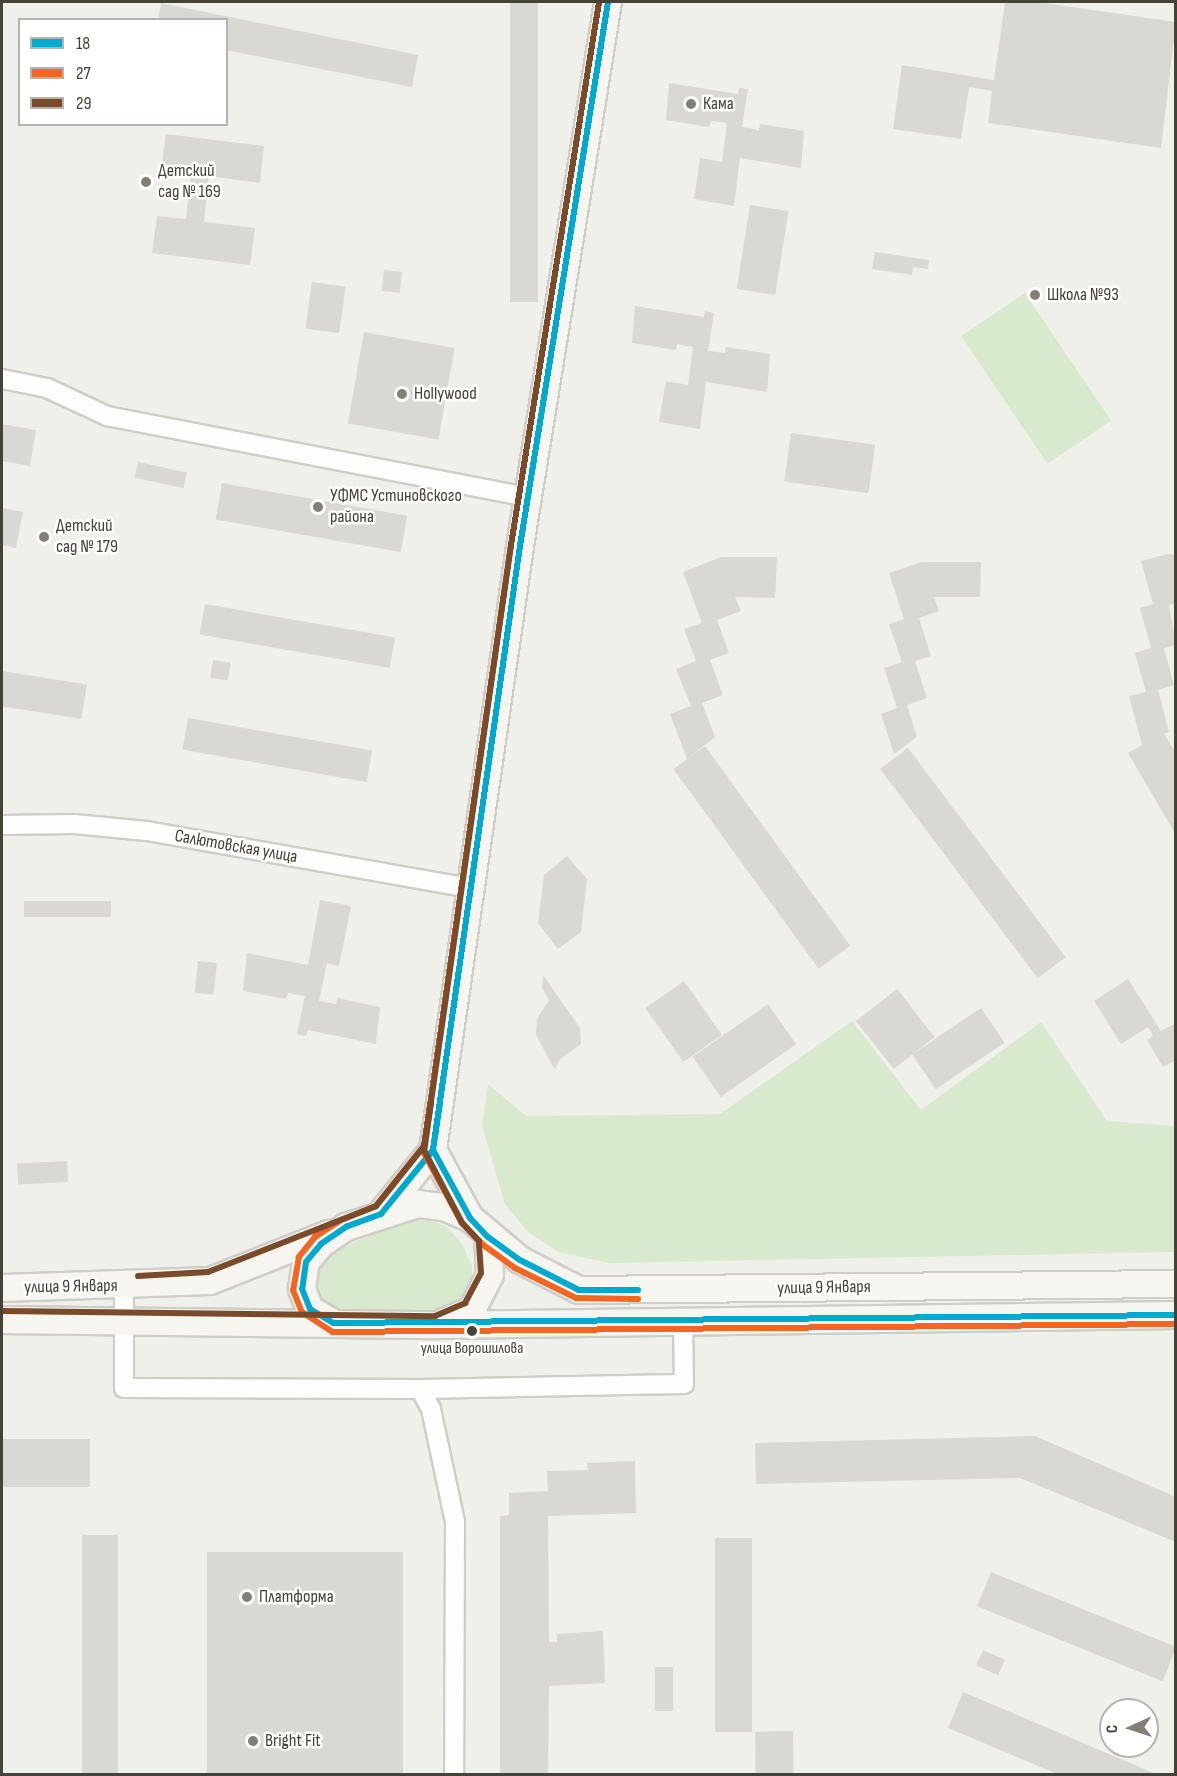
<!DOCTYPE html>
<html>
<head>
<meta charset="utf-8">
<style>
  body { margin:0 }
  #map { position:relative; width:1177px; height:1776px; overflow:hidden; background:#f0f0eb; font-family:"Sofia Sans Condensed",sans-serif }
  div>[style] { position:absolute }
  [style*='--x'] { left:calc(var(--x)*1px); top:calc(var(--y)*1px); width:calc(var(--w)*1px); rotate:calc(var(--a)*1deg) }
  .green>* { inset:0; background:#d9e9cd; transform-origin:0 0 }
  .building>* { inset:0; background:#d9d8d3; transform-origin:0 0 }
  .roads { filter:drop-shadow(2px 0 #cecdc8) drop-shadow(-2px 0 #cecdc8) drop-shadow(0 2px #cecdc8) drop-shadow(0 -2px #cecdc8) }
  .minor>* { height:18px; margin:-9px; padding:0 9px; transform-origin:9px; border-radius:9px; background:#fdfdfc }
  .secondary>* { height:26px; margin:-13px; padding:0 13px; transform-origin:13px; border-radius:13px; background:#f6f5ef }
  .bus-1>* { height:6px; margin:-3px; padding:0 3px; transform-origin:3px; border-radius:3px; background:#00a9ce }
  .bus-2>* { height:6px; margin:-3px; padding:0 3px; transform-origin:3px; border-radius:3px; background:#f26522 }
  .bus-3>* { height:6px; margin:-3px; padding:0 3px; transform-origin:3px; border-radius:3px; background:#7a4b2a }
  .dots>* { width:16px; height:16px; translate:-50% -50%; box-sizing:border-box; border:3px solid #fff; border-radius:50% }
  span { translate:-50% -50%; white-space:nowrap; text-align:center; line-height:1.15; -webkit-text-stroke:5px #fff; paint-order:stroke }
  .bus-label { font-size:16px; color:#454237 }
  .poi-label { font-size:18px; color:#454237 }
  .left { translate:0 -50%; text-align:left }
  .street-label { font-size:18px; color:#454237 }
  .frame { position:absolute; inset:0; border:3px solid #454237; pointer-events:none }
  .legend { position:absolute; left:18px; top:18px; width:210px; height:108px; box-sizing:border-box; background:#fff; border:2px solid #b5b3af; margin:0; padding:8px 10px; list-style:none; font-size:18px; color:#454237 }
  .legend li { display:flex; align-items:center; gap:12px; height:30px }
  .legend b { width:30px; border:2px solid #b5b3af }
  .north { position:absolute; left:1099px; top:1698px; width:60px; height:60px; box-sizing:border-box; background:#fff; border:2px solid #b5b3af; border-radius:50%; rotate:267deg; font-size:16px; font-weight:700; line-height:24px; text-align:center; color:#454237 }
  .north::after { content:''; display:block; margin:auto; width:21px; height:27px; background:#817f76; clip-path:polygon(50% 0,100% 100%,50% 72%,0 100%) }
</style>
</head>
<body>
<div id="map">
  <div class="green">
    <div style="left:1025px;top:293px;width:154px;height:77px;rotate:56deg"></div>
    <div style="clip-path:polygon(852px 1021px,921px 1110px,1041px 1022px,1107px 1121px,1175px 1126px,1175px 1252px,609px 1263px,558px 1252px,528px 1232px,505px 1204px,482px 1126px,488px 1084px,526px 1116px,720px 1114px)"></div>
    <div style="clip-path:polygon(421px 1218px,446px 1226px,463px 1245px,472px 1266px,472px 1278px,462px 1297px,446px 1307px,424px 1313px,341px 1312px,319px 1303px,312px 1278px,326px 1255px,395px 1224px)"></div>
  </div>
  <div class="building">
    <div style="left:510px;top:2px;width:28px;height:300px"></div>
    <div style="clip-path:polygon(1005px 2px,1037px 2px,1176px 22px,1161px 148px,988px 123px,992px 91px,969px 87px,961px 139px,893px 129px,902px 65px,994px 80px)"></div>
    <div style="clip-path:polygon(161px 3px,418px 55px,412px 87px,226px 50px,226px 20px,158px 20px)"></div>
    <div style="clip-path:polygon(669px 83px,738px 94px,739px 88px,748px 89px,742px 127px,759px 130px,760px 124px,804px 131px,801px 168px,740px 158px,734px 206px,694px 199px,700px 158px,722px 162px,727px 123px,711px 121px,709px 127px,666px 120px)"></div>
    <div style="clip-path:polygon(166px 134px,264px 146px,260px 183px,209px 176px,204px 222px,255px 228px,250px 265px,152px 253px,157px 216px,186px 219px,191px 174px,161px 170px)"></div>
    <div style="left:750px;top:205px;width:39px;height:85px;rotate:9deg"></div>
    <div style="clip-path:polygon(875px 252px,929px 260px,928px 269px,913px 267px,912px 275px,872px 269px)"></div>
    <div style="left:384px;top:270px;width:18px;height:21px;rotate:6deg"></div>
    <div style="left:312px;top:282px;width:34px;height:47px;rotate:8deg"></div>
    <div style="clip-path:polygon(635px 306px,704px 317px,705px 311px,714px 313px,708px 351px,725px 353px,726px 347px,770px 354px,767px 392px,706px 382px,700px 429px,659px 422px,666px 381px,688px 385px,693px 347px,677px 344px,676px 350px,632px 343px)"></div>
    <div style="left:364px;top:332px;width:92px;height:93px;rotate:10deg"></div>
    <div style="clip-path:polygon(2px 424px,36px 430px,30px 466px,2px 461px)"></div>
    <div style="left:791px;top:433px;width:85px;height:49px;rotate:8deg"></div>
    <div style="left:138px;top:462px;width:50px;height:16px;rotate:12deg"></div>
    <div style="left:222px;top:483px;width:188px;height:37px;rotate:10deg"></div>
    <div style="clip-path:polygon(2px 508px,23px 512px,16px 548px,2px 545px)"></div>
    <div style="clip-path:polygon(1168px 554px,1176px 555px,1176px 604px,1169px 605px,1176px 645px,1164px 648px,1174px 685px,1158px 690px,1169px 732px,1164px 734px,1176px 753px,1176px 835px,1128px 753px,1142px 745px,1129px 696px,1146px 692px,1135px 653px,1151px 648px,1140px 608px,1153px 604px,1141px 561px)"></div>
    <div style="clip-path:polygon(721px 557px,777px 557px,775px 598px,735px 597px,741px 611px,717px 620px,729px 653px,710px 660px,723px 695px,702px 703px,715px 737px,687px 759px,670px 714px,691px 706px,676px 669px,696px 661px,684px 629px,702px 623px,683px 572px)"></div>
    <div style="clip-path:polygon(922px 562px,981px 562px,980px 597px,934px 597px,939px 611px,919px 618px,931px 656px,915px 661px,927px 698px,907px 705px,917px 737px,894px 754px,881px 714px,897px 708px,884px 668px,902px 662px,889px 624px,904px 619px,889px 573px)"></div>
    <div style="left:205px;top:604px;width:193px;height:31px;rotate:10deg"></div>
    <div style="left:213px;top:660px;width:18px;height:18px;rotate:9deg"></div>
    <div style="left:2px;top:671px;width:86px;height:35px;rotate:9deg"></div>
    <div style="left:188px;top:718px;width:187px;height:32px;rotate:10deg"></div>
    <div style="left:705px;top:746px;width:247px;height:39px;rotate:54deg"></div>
    <div style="left:908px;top:748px;width:262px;height:35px;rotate:53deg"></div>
    <div style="clip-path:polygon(567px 856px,587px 879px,581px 932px,558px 949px,538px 923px,544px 875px)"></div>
    <div style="clip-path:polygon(320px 900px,351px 906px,339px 966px,327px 963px,319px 1001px,336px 1004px,337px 998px,380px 1007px,376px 1044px,308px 1030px,306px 1036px,297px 1034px,305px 996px,288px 993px,286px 999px,243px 991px,247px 953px,308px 965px)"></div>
    <div style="left:24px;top:901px;width:87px;height:16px"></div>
    <div style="left:198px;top:961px;width:19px;height:32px;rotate:6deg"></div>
    <div style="clip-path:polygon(543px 975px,580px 1028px,581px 1044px,560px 1059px,555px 1070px,536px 1035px,537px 1019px,549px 1000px,542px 988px)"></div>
    <div style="clip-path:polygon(1128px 979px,1161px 1031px,1176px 1023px,1176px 1060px,1163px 1067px,1147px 1040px,1153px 1036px,1148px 1027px,1121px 1044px,1094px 1001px)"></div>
    <div style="left:684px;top:981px;width:66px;height:47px;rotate:55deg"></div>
    <div style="left:897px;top:989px;width:61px;height:52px;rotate:52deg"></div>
    <div style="left:768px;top:1004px;width:49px;height:92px;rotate:55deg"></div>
    <div style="left:981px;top:1008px;width:42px;height:83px;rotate:56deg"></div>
    <div style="left:67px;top:1161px;width:21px;height:50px;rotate:87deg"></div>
    <div style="clip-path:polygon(1035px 1436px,1176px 1497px,1176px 1542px,1020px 1478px,756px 1484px,755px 1443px)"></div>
    <div style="left:90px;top:1439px;width:48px;height:88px;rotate:90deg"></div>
    <div style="clip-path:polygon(635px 1461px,636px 1513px,548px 1516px,549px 1642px,557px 1642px,557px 1634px,603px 1631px,605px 1683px,549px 1686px,548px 1774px,500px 1774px,500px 1516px,509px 1515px,509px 1493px,548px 1491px,547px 1471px,588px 1470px,587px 1463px)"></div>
    <div style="left:82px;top:1535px;width:36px;height:239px"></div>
    <div style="left:752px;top:1538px;width:194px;height:37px;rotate:90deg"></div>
    <div style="left:403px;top:1552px;width:222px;height:196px;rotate:90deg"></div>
    <div style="left:991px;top:1572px;width:200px;height:37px;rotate:22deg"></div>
    <div style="left:983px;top:1650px;width:24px;height:17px;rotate:24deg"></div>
    <div style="left:655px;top:1667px;width:18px;height:44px"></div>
    <div style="clip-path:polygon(963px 1692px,1156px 1774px,1057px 1774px,948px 1728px)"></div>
    <div style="left:793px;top:1731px;width:43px;height:38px;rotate:89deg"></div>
  </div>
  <div class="roads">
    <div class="minor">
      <div style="--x:2;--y:379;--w:46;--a:11.3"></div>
      <div style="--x:47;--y:388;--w:66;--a:25"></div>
      <div style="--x:107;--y:416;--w:430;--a:10.9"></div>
      <div style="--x:2;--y:825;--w:72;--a:-0.8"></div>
      <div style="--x:74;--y:824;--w:73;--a:5.5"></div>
      <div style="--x:147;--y:831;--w:327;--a:10"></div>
      <div style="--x:124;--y:1286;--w:102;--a:90"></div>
      <div style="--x:124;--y:1388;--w:296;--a:0.2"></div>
      <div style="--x:420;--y:1389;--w:264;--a:-1.1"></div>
      <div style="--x:684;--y:1384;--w:63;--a:-90.9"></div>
      <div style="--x:420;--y:1389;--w:23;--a:61"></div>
      <div style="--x:431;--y:1409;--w:116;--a:78"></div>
      <div style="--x:455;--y:1522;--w:252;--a:90.2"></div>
    </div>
    <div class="secondary">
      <div style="--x:433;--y:1150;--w:77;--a:61.4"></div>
      <div style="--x:381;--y:1214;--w:82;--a:-50.9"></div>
      <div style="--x:433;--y:1150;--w:610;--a:-81.8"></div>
      <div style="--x:520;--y:546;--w:551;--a:-80.81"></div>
      <div style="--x:2;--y:1288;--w:208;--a:-1.9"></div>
      <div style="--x:210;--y:1281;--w:128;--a:-21.6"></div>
      <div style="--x:2;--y:1320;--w:435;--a:0.7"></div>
      <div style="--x:437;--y:1325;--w:739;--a:-0.78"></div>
      <div style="--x:444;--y:1322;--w:30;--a:-23"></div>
      <div style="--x:472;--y:1310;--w:39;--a:-63"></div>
      <div style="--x:490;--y:1275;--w:38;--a:-93"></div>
      <div style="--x:333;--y:1323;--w:27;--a:-149"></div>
      <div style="--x:310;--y:1309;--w:22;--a:-112"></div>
      <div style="--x:302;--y:1289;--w:27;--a:-82"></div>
      <div style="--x:306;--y:1262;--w:23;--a:-50"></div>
      <div style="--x:321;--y:1244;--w:30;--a:-34"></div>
      <div style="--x:346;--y:1227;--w:76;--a:-17.7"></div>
      <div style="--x:418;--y:1204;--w:26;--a:7"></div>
      <div style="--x:444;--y:1207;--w:28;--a:23"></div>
      <div style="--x:470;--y:1218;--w:65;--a:40"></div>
      <div style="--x:520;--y:1260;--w:66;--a:27"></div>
      <div style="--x:579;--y:1290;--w:597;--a:-0.58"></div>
    </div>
  </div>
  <div class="bus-1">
    <div style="--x:608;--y:2;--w:551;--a:99.19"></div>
    <div style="--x:520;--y:546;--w:610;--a:98.2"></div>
    <div style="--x:433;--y:1150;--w:82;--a:129.1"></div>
    <div style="--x:381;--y:1214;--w:37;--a:160"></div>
    <div style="--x:346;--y:1227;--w:30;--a:146"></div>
    <div style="--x:321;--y:1244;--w:23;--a:130"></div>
    <div style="--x:306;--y:1262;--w:27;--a:98"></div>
    <div style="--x:302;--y:1289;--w:22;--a:68"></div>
    <div style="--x:310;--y:1309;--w:27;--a:31"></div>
    <div style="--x:333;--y:1323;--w:843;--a:-0.54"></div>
    <div style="--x:440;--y:1103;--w:48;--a:98.5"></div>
    <div style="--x:433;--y:1150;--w:77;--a:61.4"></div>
    <div style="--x:470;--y:1218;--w:26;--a:47"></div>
    <div style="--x:488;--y:1237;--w:39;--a:36"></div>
    <div style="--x:520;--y:1260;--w:66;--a:27"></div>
    <div style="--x:579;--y:1290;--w:59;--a:0"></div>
  </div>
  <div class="bus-2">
    <div style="--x:599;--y:2;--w:550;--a:99.21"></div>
    <div style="--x:511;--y:545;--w:607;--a:98.24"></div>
    <div style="--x:424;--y:1146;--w:77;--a:128.7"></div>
    <div style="--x:376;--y:1206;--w:38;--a:158"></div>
    <div style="--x:341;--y:1220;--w:31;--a:147"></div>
    <div style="--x:315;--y:1237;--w:26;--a:129"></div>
    <div style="--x:299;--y:1257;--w:34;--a:100"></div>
    <div style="--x:293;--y:1290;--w:24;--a:68"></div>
    <div style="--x:302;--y:1312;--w:37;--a:33"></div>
    <div style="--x:333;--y:1332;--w:843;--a:-0.54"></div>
    <div style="--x:431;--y:1102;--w:51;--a:97.8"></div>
    <div style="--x:424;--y:1153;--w:80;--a:61.5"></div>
    <div style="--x:462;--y:1223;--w:29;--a:46"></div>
    <div style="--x:482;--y:1244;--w:41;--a:36"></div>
    <div style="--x:515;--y:1268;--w:68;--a:26.2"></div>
    <div style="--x:576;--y:1298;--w:62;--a:0.9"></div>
  </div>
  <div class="bus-3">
    <div style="--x:138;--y:1276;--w:70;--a:-3.3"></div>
    <div style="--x:208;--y:1272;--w:180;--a:-21.4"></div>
    <div style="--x:376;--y:1206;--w:77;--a:-51.3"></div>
    <div style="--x:424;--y:1146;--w:45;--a:-81"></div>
    <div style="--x:2;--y:1311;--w:433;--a:0.7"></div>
    <div style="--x:435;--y:1316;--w:33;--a:-23"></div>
    <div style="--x:465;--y:1303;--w:34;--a:-62"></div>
    <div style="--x:481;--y:1273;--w:32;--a:-94"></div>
    <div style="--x:479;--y:1241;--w:25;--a:-133"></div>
    <div style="--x:462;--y:1223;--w:82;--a:-117.5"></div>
    <div style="--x:424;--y:1150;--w:611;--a:-81.82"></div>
    <div style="--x:511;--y:545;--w:550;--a:-80.79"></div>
  </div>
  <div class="dots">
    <div style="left:691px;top:104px;background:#817f76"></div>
    <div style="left:146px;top:182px;background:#817f76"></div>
    <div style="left:1035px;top:295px;background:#817f76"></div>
    <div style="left:402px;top:394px;background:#817f76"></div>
    <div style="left:318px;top:507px;background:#817f76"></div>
    <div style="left:44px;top:537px;background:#817f76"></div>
    <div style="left:472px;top:1331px;background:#454237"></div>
    <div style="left:247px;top:1597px;background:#817f76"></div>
    <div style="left:253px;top:1741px;background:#817f76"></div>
  </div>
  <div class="bus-label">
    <span style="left:472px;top:1349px">улица Ворошилова</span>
  </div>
  <div class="poi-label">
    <span class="left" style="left:703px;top:104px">Кама</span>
    <span class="left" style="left:158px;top:182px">Детский<br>сад № 169</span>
    <span class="left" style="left:1047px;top:295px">Школа №93</span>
    <span class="left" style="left:414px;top:394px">Hollywood</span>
    <span class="left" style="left:330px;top:507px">УФМС Устиновского<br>района</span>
    <span class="left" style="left:56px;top:537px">Детский<br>сад № 179</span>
    <span class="left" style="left:259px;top:1597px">Платформа</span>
    <span class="left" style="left:265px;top:1741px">Bright Fit</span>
  </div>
  <div class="street-label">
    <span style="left:236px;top:847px;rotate:10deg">Салютовская улица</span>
    <span style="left:71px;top:1287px;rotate:-1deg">улица 9 Января</span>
    <span style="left:824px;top:1288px;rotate:-1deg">улица 9 Января</span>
  </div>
  <div class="frame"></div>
  <ul class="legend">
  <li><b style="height:8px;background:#00a9ce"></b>18</li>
  <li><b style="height:8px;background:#f26522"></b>27</li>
  <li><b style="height:8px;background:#7a4b2a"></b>29</li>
  </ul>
  <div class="north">С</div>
</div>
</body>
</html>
